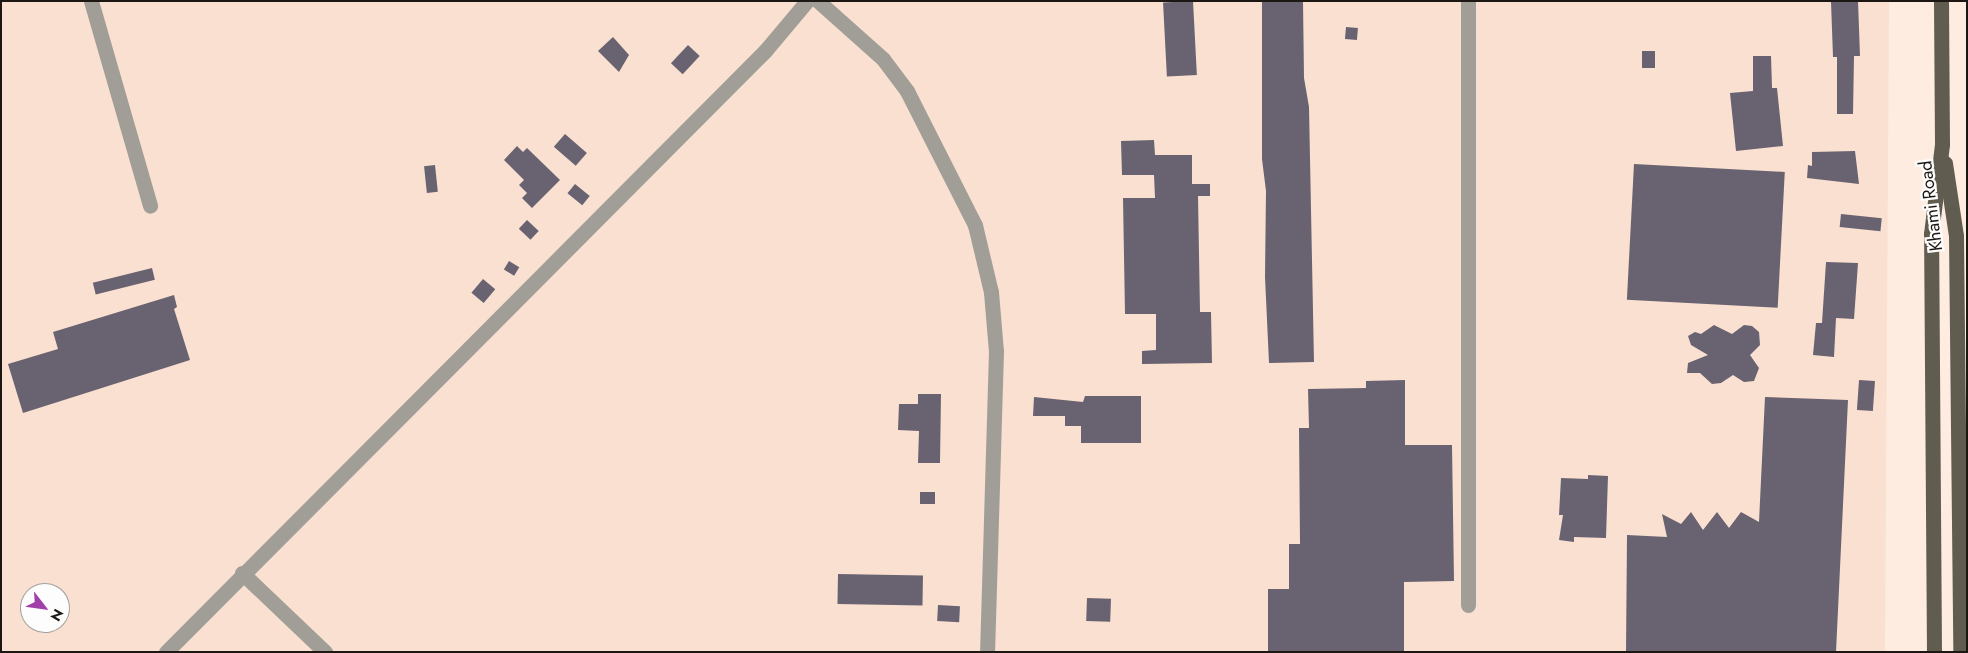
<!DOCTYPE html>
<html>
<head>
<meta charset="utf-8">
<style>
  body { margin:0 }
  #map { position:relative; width:1968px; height:653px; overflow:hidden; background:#feece0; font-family:Jost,sans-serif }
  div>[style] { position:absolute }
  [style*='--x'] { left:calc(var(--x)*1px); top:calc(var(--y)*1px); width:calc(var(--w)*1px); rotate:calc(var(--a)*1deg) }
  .built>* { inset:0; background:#f9e0d0 }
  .building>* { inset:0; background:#696271; transform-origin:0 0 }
  .minor>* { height:15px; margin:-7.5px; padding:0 7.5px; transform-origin:7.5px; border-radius:7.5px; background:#a19e97 }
  .major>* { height:15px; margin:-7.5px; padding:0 7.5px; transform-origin:7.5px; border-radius:7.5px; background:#605c4f }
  span { translate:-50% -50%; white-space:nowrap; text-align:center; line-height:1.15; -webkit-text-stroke:4.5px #fdfdfd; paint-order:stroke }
  .street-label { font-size:18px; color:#1d1713 }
  .frame { position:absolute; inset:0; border:2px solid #1d1713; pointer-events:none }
  .north { position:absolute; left:20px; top:583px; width:50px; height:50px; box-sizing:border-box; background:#fdfdfd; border:1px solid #a3a19f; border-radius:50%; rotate:120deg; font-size:14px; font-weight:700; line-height:20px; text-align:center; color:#1d1713 }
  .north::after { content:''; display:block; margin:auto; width:18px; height:22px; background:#a041aa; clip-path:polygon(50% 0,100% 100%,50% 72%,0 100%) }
</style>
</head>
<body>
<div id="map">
  <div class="built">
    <div style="clip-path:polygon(evenodd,1px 1px,1889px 1px,1885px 652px,1px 652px,1px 1px,30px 593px,60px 593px,60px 623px,30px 623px,30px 593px)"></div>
  </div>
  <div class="building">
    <div style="left:1193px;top:1px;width:74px;height:30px;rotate:87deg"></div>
    <div style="clip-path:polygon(1262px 1px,1303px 1px,1304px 78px,1309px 107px,1314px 362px,1269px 363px,1265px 277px,1266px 191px,1262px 159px)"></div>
    <div style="clip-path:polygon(1858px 1px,1860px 56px,1854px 56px,1853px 114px,1837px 114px,1837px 57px,1833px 57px,1831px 2px)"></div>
    <div style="left:1346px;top:27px;width:12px;height:12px;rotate:5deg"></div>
    <div style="clip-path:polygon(613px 37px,629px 55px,619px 72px,598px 51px)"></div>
    <div style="left:688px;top:45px;width:16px;height:25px;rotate:43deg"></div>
    <div style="left:1642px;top:51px;width:13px;height:17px"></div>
    <div style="clip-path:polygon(1753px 56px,1771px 56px,1772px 88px,1777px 88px,1783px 146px,1736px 151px,1730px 93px,1753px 91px)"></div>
    <div style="left:565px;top:134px;width:29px;height:17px;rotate:41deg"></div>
    <div style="clip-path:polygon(1154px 140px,1155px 155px,1192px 155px,1192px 184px,1210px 184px,1210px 196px,1198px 196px,1200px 312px,1211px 312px,1212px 363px,1142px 364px,1142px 351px,1156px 350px,1156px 314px,1125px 314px,1123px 198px,1155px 198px,1154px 175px,1122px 175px,1121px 141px)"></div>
    <div style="clip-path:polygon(517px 146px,523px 152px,527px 148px,560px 180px,532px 208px,522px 198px,527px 193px,519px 185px,524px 180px,504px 160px)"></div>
    <div style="clip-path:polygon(1855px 151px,1859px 184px,1807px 178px,1808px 165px,1812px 166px,1812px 152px)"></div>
    <div style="left:1634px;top:164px;width:151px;height:136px;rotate:3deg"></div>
    <div style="left:435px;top:165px;width:27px;height:11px;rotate:84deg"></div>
    <div style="left:575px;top:184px;width:19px;height:12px;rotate:39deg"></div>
    <div style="left:1841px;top:214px;width:41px;height:13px;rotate:6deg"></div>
    <div style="left:527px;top:220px;width:16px;height:12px;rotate:43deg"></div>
    <div style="left:509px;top:261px;width:12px;height:10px;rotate:31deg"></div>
    <div style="clip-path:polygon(1826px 262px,1858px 263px,1854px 319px,1836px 318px,1834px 357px,1813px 355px,1816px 323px,1822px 323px)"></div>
    <div style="left:152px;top:268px;width:12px;height:61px;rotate:76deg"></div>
    <div style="left:483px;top:279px;width:16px;height:18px;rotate:40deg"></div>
    <div style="clip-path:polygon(174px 295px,177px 307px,174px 309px,190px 360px,23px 413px,8px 364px,58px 349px,53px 332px)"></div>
    <div style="clip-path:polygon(1714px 325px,1732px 334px,1744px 325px,1752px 326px,1759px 332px,1760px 345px,1750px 355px,1759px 368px,1754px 381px,1744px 382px,1733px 375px,1721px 383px,1712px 384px,1700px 373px,1687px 373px,1688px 363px,1708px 355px,1691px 345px,1688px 336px,1695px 332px,1701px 334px)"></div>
    <div style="clip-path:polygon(1405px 380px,1405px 445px,1452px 445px,1454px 581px,1404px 582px,1404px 652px,1268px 652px,1268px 589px,1289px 589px,1289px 544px,1300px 544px,1299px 428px,1309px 428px,1308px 389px,1366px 388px,1366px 381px)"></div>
    <div style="left:1859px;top:380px;width:16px;height:30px;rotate:4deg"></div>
    <div style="clip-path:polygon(918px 394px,941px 394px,940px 463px,918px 463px,919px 431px,898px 430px,899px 404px,918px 404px)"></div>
    <div style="clip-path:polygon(1085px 396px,1141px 396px,1141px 443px,1081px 443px,1081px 426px,1065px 426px,1065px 416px,1033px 416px,1034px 397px,1083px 402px)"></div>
    <div style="clip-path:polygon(1765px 397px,1848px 400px,1836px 652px,1626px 652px,1627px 535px,1667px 537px,1662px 514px,1681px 524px,1691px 512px,1703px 530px,1717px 512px,1729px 528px,1741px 512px,1759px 522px)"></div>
    <div style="clip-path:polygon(1588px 475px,1608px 476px,1606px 538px,1574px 537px,1574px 542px,1559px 540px,1563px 515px,1559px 515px,1561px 478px,1588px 479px)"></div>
    <div style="left:935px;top:492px;width:12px;height:15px;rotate:90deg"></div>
    <div style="left:838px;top:574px;width:85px;height:30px;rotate:1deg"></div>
    <div style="left:1087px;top:598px;width:24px;height:23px;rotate:2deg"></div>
    <div style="left:938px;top:605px;width:22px;height:16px;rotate:3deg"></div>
  </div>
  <div class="minor">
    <div style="--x:91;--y:1;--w:213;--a:73.9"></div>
    <div style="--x:818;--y:1;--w:87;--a:41.7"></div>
    <div style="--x:883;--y:59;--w:40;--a:53"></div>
    <div style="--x:907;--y:91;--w:150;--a:63.1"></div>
    <div style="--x:975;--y:225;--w:69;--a:76.6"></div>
    <div style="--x:991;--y:292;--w:59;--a:85.2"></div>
    <div style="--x:996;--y:351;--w:301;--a:91.7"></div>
    <div style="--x:1468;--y:1;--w:604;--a:90"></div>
    <div style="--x:242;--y:573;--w:115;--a:43.6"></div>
    <div style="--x:166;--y:652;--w:849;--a:-45.1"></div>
    <div style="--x:765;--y:51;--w:65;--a:-50"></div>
  </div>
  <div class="major">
    <div style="--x:1945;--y:163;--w:74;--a:81.4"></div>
    <div style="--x:1956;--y:236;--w:416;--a:89.4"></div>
    <div style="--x:1934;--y:652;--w:418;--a:-90.4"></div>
    <div style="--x:1931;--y:234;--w:91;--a:-83"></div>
    <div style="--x:1942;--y:144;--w:143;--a:-90.4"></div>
  </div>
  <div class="street-label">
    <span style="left:1931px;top:206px;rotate:-97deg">Khami Road</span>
  </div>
  <div class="frame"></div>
  <div class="north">N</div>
</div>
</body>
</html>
